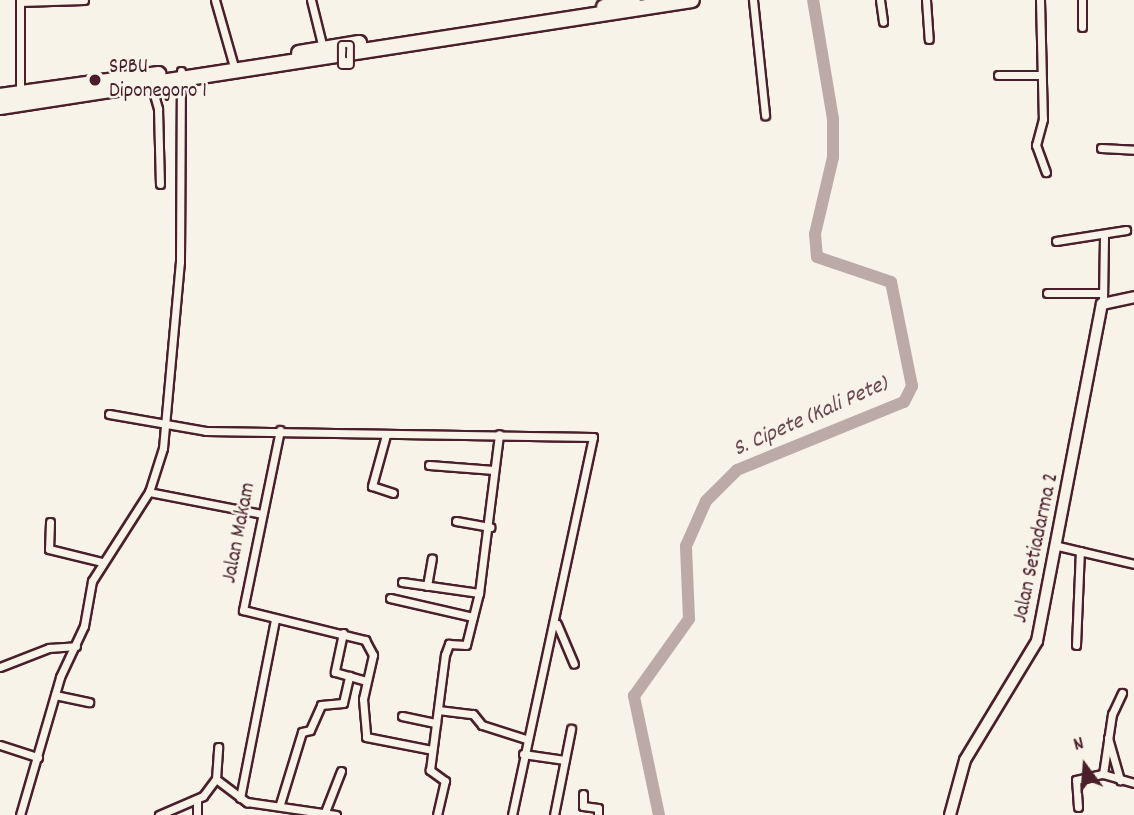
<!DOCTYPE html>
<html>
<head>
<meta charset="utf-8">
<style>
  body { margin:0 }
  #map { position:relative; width:1134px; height:815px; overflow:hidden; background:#f7f3e8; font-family:Dekko,sans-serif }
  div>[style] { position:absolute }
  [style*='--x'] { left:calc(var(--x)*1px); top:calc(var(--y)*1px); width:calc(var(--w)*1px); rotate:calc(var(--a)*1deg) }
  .river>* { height:12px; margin:-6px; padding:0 6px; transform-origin:6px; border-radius:6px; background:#bcaaa7 }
  .roads { filter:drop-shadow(2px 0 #4a1f2b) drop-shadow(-2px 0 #4a1f2b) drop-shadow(0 2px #4a1f2b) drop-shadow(0 -2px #4a1f2b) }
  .street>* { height:7px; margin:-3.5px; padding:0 3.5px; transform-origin:3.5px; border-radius:3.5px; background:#f7f3e8 }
  .secondary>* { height:10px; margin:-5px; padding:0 5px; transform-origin:5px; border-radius:5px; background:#f7f3e8 }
  .highway>* { height:14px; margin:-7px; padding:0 7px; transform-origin:7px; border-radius:7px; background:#f7f3e8 }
  .dots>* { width:19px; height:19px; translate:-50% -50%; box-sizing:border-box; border:4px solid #f7f3e8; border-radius:50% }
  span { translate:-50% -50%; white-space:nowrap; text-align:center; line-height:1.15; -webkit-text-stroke:5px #f7f3e8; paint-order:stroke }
  .shield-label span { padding:2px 5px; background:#f7f3e8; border:2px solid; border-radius:5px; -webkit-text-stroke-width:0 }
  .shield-label { font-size:19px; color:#4a1f2b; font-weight:700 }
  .poi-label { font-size:21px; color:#4a1f2b }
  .left { translate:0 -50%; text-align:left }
  .street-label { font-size:21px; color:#4a1f2b }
  .water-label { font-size:23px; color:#6c4950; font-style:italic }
  .north { position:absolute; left:1050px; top:731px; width:70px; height:70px; -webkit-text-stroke:5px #f7f3e8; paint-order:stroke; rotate:344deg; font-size:19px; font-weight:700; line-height:28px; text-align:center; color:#4a1f2b }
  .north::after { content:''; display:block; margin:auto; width:24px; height:32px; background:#4a1f2b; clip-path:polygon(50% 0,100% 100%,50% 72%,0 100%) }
</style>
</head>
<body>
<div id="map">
  <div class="river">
    <div style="--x:659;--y:815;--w:122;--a:-101.9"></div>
    <div style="--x:634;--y:696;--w:95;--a:-54.5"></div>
    <div style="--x:689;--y:619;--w:73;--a:-92.4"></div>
    <div style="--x:686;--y:546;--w:49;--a:-66"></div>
    <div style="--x:706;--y:501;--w:44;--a:-45"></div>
    <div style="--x:737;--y:470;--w:180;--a:-22.2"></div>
    <div style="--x:904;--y:402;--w:18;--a:-63"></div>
    <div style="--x:912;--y:386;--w:106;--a:-101.4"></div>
    <div style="--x:891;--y:282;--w:78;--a:-161.3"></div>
    <div style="--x:817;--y:257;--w:23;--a:-95"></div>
    <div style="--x:815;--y:234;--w:79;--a:-76.8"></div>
    <div style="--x:833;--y:157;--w:38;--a:-90"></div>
    <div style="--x:833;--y:119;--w:121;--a:-99.5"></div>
  </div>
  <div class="roads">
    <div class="street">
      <div style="--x:215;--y:0;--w:66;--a:74.1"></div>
      <div style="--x:311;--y:0;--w:49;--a:76"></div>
      <div style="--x:753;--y:0;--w:116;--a:84"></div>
      <div style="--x:880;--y:0;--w:22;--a:82"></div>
      <div style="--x:926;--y:0;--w:39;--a:86"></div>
      <div style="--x:1040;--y:0;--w:119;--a:88.6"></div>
      <div style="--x:1043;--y:119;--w:27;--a:105"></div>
      <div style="--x:1036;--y:145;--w:29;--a:70"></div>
      <div style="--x:1082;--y:0;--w:27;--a:90"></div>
      <div style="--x:20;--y:2;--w:64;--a:-1.8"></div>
      <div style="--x:998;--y:75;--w:40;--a:0"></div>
      <div style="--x:151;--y:84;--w:26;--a:74"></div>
      <div style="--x:158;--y:109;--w:75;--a:88.5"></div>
      <div style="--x:20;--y:93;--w:93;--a:-90"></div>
      <div style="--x:1101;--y:148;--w:33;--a:3"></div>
      <div style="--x:1056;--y:241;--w:71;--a:-8.9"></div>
      <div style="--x:1047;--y:293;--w:56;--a:0"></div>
      <div style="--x:1103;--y:301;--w:67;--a:-89.1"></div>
      <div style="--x:109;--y:414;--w:98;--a:9.9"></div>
      <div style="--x:206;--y:431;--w:387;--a:0.9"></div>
      <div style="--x:593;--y:437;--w:387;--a:102.1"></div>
      <div style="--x:280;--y:430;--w:184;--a:101.6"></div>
      <div style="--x:243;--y:610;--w:126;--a:13.8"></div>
      <div style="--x:365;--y:640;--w:17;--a:62"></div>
      <div style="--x:373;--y:655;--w:45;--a:102.8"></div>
      <div style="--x:363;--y:699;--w:38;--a:85"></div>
      <div style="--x:366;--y:737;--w:67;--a:11.1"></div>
      <div style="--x:386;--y:435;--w:53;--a:105.4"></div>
      <div style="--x:372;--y:486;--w:22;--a:18"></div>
      <div style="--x:429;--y:465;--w:65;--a:4.4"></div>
      <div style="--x:149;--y:492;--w:115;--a:11"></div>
      <div style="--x:456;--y:521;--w:35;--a:10"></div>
      <div style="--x:50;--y:522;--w:27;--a:92"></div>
      <div style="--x:49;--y:549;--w:55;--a:13.8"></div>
      <div style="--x:1058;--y:546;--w:78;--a:13.3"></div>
      <div style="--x:402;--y:582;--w:78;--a:8.1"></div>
      <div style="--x:427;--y:586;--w:28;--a:-80"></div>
      <div style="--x:390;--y:598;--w:85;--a:12.9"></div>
      <div style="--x:557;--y:624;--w:43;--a:67"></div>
      <div style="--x:343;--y:633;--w:40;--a:102"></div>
      <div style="--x:335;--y:672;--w:32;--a:16"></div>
      <div style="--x:1076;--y:645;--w:94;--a:-87.6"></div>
      <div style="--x:0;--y:667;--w:53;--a:-21.2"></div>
      <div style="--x:49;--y:648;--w:27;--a:-4"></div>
      <div style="--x:1122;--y:693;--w:23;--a:115"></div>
      <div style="--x:1112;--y:714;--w:61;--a:98.5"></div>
      <div style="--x:1103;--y:774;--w:32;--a:16"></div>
      <div style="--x:55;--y:695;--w:35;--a:12"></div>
      <div style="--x:438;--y:710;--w:35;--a:7"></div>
      <div style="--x:473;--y:714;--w:14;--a:51"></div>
      <div style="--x:482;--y:725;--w:46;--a:17.7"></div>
      <div style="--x:402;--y:716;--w:35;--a:12"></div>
      <div style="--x:1108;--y:738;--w:44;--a:74.1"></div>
      <div style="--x:0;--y:745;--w:40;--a:18"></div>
      <div style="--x:523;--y:754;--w:42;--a:8.1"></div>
      <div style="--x:216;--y:779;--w:32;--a:-86"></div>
      <div style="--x:583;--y:794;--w:12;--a:90"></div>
      <div style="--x:583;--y:806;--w:15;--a:8"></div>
      <div style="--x:598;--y:808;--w:7;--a:90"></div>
      <div style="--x:240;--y:798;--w:181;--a:-78.9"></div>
      <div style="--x:280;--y:804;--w:75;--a:-73"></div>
      <div style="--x:302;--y:732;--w:8;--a:-14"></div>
      <div style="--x:310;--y:730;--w:27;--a:-66"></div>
      <div style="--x:321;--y:705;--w:22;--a:-5"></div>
      <div style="--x:343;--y:703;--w:28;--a:-77"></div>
      <div style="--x:1078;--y:807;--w:27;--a:-94"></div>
      <div style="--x:1076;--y:780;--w:28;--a:-13"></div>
      <div style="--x:325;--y:812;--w:44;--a:-68.7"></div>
      <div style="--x:20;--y:815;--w:144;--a:-73.8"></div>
      <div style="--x:60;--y:677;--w:56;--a:-64.8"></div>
      <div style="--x:84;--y:626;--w:46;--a:-79.9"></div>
      <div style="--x:92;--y:581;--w:106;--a:-57.4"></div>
      <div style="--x:149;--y:492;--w:46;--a:-72.3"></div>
      <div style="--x:163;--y:448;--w:187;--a:-84.8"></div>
      <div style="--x:180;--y:262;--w:191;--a:-89.7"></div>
      <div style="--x:159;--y:815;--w:48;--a:-23.4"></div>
      <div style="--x:203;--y:796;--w:21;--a:-53"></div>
      <div style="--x:216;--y:779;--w:39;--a:37"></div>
      <div style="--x:247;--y:802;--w:90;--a:8.3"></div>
      <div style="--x:197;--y:815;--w:15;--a:-90"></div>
      <div style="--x:437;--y:815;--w:35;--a:-77"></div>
      <div style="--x:445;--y:781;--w:19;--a:-144"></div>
      <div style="--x:430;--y:770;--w:116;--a:-82.6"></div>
      <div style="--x:445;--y:655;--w:12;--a:-70"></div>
      <div style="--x:449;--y:644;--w:17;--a:3"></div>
      <div style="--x:466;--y:645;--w:54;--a:-76"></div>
      <div style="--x:479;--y:593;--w:160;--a:-82.8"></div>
      <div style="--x:554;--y:815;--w:88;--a:-78.8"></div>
    </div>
    <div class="secondary">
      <div style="--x:950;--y:815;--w:57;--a:-74.7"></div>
      <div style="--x:965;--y:760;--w:139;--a:-58.8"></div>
      <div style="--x:1037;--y:641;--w:343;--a:-79.1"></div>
      <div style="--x:1102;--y:304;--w:33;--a:-12"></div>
    </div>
    <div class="highway">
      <div style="--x:604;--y:7;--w:30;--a:-14"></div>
      <div style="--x:299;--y:53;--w:61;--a:-9.5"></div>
      <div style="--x:0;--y:96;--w:160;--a:-7.9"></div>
      <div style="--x:0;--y:107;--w:700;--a:-8.79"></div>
    </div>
  </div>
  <div class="dots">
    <div style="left:95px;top:80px;background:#4a1f2b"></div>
  </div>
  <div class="shield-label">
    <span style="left:346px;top:55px">1</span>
  </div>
  <div class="poi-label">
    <span class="left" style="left:109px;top:80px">SPBU<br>Diponegoro 1</span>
  </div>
  <div class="street-label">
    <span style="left:240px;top:533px;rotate:-79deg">Jalan Makam</span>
    <span style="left:1037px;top:548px;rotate:-78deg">Jalan Setiadarma 2</span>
  </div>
  <div class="water-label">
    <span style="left:811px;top:418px;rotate:-24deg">S. Cipete (Kali Pete)</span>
  </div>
  <div class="north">N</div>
</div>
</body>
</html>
